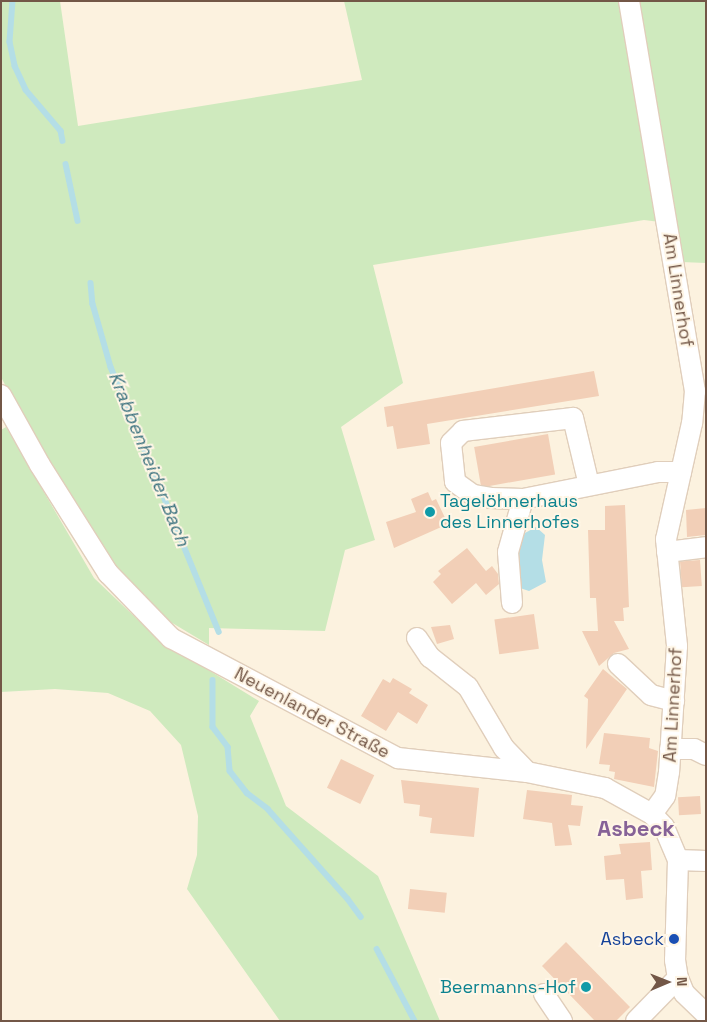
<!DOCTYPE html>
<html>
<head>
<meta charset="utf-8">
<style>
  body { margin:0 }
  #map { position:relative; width:707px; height:1022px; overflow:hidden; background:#fcf2df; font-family:"Space Grotesk",sans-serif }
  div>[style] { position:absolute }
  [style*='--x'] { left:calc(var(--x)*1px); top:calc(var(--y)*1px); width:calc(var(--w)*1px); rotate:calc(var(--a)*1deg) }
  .green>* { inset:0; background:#cfeabe }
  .water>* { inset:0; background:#b4dee6 }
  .stream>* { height:5.5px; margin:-2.75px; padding:0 2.75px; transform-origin:2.75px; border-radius:2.75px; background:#b4dee6 }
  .building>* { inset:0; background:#f2cfb7; transform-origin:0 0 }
  .roads { filter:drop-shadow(1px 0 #e0cebb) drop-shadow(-1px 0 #e0cebb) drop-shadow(0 1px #e0cebb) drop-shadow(0 -1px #e0cebb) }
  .minor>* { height:20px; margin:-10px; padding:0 10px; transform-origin:10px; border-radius:10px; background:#fff }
  .dots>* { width:14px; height:14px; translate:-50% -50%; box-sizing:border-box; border:2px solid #fff6e6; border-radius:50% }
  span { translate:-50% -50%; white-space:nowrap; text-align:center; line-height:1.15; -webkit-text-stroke:4px #fff6e6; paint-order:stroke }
  .street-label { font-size:18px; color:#735747 }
  .culture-label { font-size:18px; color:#0d838f }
  .left { translate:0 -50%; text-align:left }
  .right { translate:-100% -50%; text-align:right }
  .transit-label { font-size:18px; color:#164399 }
  .water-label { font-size:19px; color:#3e7480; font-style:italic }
  .district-label { font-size:22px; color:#866297; font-weight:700 }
  .frame { position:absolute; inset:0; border:2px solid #735747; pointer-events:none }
  .north { position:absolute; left:642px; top:957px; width:50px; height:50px; -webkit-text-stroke:4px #fff6e6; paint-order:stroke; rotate:89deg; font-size:14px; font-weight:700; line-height:20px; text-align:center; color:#735747 }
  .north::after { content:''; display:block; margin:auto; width:18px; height:22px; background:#735747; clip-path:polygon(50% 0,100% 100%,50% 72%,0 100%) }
</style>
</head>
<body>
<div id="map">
  <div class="green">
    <div style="clip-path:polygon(1px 1px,60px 1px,78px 126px,362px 80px,344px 1px,622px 1px,660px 222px,644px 220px,373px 265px,403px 383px,341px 427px,375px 540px,345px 550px,325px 631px,209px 628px,209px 645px,154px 612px,120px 576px,43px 457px,1px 377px)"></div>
    <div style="clip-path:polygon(633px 1px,706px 1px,706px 263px,681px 262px)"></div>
    <div style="clip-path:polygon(6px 427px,94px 578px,158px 639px,259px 701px,250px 716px,286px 806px,378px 876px,440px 1021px,280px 1021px,187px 889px,197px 855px,198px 816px,181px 745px,150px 711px,108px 693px,55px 689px,1px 692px,1px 430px)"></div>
  </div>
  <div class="water">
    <div style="clip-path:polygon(536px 527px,545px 535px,542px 560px,546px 582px,529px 591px,517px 587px,514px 573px,520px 541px,525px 533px)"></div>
  </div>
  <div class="stream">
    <div style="--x:13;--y:1;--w:41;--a:94.2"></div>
    <div style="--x:10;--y:42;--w:25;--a:78"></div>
    <div style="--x:15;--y:66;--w:26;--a:65"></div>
    <div style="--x:26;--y:90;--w:54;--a:49.5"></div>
    <div style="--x:61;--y:131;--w:10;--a:79"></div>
    <div style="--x:66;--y:164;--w:58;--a:78.1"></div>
    <div style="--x:91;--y:283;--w:21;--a:85"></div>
    <div style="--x:93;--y:304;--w:66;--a:74.1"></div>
    <div style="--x:111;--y:367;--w:286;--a:67.8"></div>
    <div style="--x:213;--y:680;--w:47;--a:90"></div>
    <div style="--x:213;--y:727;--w:25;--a:53"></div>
    <div style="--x:228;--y:747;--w:24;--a:85"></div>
    <div style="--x:230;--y:771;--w:28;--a:52"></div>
    <div style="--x:247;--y:793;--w:26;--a:37"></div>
    <div style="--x:268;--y:809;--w:120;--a:48.4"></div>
    <div style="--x:348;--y:899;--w:22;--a:54"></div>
    <div style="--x:377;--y:949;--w:81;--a:62.2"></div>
  </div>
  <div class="building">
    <div style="clip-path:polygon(594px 371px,599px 396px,427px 424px,430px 444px,397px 449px,393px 426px,387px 427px,384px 407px)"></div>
    <div style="left:548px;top:434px;width:41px;height:75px;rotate:80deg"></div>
    <div style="clip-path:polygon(428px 492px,432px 501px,436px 499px,448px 524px,394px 548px,386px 522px,416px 512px,411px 499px)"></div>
    <div style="clip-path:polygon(625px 505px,629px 607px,623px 608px,624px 621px,614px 621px,629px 649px,614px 653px,599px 666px,582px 631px,598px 631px,596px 598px,590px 598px,588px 530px,605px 530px,605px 506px)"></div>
    <div style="clip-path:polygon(706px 508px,706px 535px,687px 537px,686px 510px)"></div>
    <div style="clip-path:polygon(467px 548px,486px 571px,492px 566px,498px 574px,499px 584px,486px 595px,476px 583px,452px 604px,433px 582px,441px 574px,438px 571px)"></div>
    <div style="left:700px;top:560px;width:26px;height:20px;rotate:86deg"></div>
    <div style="left:534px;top:614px;width:35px;height:40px;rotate:82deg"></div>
    <div style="clip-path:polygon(450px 625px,454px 639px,437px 644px,431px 627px)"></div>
    <div style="clip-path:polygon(603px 669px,627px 689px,586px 749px,588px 699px,584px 696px)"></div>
    <div style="clip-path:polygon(393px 678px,412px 689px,409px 693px,428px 705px,417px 724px,398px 712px,386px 731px,361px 716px,383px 679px,390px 683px)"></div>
    <div style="clip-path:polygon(604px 733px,650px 738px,649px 748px,658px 751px,654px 787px,614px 779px,615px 772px,609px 771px,610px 765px,599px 764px)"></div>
    <div style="left:341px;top:759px;width:37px;height:32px;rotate:26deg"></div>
    <div style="clip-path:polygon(401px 780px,479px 788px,474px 837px,430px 833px,432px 818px,419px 816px,420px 805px,404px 803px)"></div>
    <div style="clip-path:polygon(527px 790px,572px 795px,571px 805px,583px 806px,580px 826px,568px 825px,572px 845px,555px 846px,552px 823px,523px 819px)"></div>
    <div style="left:700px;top:796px;width:18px;height:22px;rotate:87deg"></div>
    <div style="clip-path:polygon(650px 842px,652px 870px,641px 871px,643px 898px,626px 900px,624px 879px,606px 880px,604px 856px,621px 854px,619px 844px)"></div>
    <div style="left:410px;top:889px;width:37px;height:20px;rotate:6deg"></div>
    <div style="clip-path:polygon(566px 942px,630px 1007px,616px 1021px,595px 1021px,542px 966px)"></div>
  </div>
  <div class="roads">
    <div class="minor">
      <div style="--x:629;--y:1;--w:396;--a:80.4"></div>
      <div style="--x:695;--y:391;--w:32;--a:95"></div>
      <div style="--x:692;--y:423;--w:119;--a:102.6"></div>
      <div style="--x:666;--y:539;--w:108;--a:84.1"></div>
      <div style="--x:677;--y:646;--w:126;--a:93.6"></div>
      <div style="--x:669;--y:772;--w:24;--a:99"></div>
      <div style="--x:665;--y:796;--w:22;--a:126"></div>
      <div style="--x:1;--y:395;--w:80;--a:60.9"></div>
      <div style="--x:40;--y:465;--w:128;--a:57.8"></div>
      <div style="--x:108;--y:573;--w:91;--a:45.9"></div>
      <div style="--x:171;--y:638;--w:257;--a:27.9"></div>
      <div style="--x:398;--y:758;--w:130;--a:6.2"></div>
      <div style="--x:527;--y:772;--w:80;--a:11.6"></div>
      <div style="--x:605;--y:788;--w:54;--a:29"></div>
      <div style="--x:652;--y:814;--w:18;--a:47"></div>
      <div style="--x:664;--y:827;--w:36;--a:67"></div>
      <div style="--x:678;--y:860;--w:100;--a:91.7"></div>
      <div style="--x:675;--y:960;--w:18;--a:81"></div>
      <div style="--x:678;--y:978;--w:16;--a:68"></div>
      <div style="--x:684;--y:993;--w:30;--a:44"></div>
      <div style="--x:589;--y:485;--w:69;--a:-103.4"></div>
      <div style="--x:573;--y:418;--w:111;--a:173.3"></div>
      <div style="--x:463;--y:431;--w:17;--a:135"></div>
      <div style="--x:451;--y:443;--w:39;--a:84"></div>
      <div style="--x:455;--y:482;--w:22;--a:36"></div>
      <div style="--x:473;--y:495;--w:18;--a:9"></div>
      <div style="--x:491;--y:498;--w:32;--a:2"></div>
      <div style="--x:523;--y:499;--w:138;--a:-11.3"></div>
      <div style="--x:658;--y:472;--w:23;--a:0"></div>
      <div style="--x:667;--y:552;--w:39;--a:-7"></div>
      <div style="--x:512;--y:603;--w:51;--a:-94.5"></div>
      <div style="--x:508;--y:552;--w:55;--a:-74.2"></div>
      <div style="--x:417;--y:638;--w:23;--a:56"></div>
      <div style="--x:430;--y:657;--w:48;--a:38.3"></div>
      <div style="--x:468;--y:687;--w:71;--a:59.5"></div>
      <div style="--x:504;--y:748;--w:33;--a:46"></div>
      <div style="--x:618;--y:664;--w:45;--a:43.2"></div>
      <div style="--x:651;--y:695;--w:24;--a:15"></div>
      <div style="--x:670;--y:749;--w:24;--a:0"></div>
      <div style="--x:694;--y:749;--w:13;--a:27"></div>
      <div style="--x:678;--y:860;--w:28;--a:2"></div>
      <div style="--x:544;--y:994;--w:32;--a:56"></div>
      <div style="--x:636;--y:1021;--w:60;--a:-45.7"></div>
    </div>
  </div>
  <div class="dots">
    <div style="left:430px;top:512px;background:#0f9aa8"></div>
    <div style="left:674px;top:939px;background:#1a4fb4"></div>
    <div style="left:586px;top:987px;background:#0f9aa8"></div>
  </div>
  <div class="street-label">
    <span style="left:678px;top:290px;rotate:81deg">Am Linnerhof</span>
    <span style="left:673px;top:705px;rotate:-87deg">Am Linnerhof</span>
    <span style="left:312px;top:713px;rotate:28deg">Neuenlander Straße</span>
  </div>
  <div class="culture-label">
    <span class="left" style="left:440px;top:512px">Tagelöhnerhaus<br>des Linnerhofes</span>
    <span class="right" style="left:576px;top:987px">Beermanns-Hof</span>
  </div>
  <div class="transit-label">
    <span class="right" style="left:664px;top:939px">Asbeck</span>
  </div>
  <div class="water-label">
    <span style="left:149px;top:459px;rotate:68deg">Krabbenheider Bach</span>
  </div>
  <div class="district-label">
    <span style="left:636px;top:829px">Asbeck</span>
  </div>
  <div class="frame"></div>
  <div class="north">N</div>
</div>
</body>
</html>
